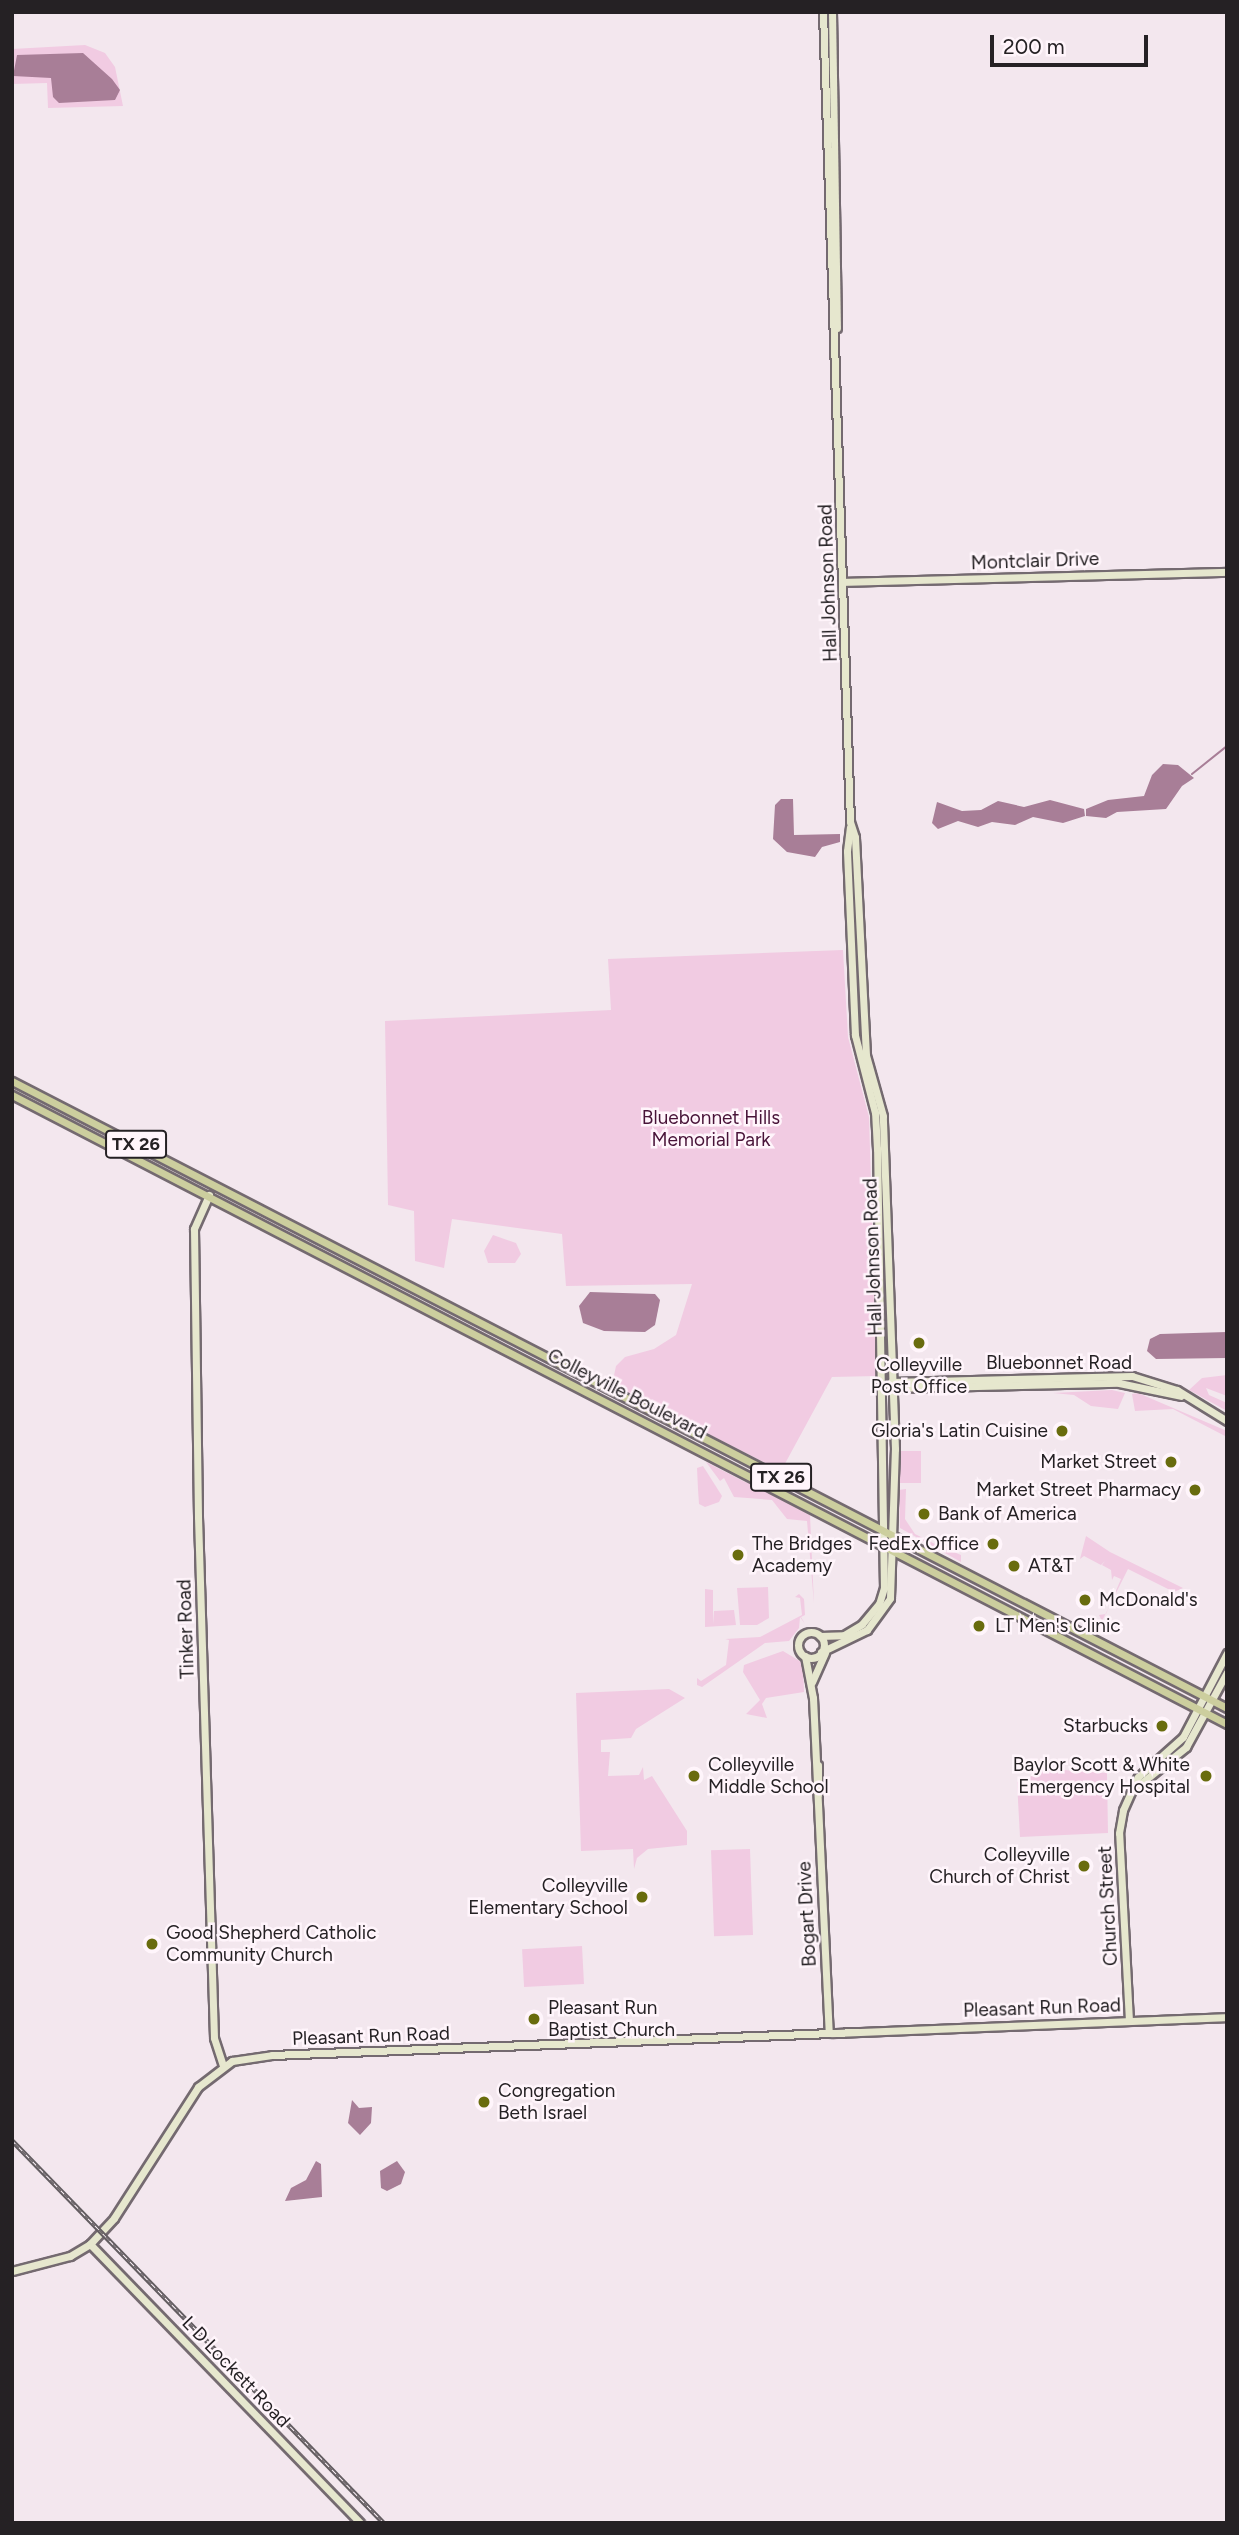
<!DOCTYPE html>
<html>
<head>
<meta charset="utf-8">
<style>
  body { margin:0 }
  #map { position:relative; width:1239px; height:2535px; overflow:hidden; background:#f3e7ee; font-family:Figtree,sans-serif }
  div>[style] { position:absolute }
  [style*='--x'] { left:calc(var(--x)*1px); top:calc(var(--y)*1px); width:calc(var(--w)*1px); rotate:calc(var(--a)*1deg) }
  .green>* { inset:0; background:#f1cbe2; transform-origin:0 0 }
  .water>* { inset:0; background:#a87e97 }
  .stream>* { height:2px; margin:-1px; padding:0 1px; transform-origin:1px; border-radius:1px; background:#a87e97 }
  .roads { filter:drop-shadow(2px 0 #746a70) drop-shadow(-2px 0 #746a70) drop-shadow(0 2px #746a70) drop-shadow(0 -2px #746a70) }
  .secondary>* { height:7px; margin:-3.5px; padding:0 3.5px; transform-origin:3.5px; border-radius:3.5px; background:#e6e7ce }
  .secondary>.ring { margin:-3.5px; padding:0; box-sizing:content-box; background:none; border:7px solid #e6e7ce; border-radius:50% }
  .primary>* { height:7px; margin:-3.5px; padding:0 3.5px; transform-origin:3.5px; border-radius:3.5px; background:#ccce9e }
  .rail>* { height:4.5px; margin-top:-2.25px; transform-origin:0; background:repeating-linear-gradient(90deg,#fff5fb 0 5px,#635d61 0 10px); box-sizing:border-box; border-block:2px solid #635d61 }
  .dots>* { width:19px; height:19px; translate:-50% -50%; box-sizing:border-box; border:4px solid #fff5fb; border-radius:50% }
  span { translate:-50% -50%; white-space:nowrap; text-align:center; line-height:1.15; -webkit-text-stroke:5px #fff5fb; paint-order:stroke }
  .shield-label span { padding:2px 5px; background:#fff5fb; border:2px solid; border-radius:5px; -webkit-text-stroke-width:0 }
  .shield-label { font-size:18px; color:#252124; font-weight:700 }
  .street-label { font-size:19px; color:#252124 }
  .park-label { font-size:19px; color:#481338 }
  .poi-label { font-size:19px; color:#252124 }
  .right { translate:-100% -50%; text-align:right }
  .left { translate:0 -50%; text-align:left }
  .frame { position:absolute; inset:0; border:14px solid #252124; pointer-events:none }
  .scale { position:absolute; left:990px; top:35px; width:158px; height:32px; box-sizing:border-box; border:4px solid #252124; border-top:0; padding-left:9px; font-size:21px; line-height:24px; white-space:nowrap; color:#252124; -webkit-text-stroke:5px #fff5fb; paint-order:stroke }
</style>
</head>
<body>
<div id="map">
  <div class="green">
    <div style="clip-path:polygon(85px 45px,105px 53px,115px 67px,123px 106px,48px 108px,47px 83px,12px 84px,12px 49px)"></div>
    <div style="clip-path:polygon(843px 950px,848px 1037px,869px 1117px,877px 1376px,832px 1377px,781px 1471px,612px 1385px,616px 1366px,625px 1357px,654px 1349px,676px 1335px,692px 1284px,566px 1286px,562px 1234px,452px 1219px,444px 1268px,415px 1261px,414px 1211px,388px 1205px,385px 1021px,611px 1010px,608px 959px)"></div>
    <div style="clip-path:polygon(493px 1235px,516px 1243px,521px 1254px,515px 1263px,488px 1263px,484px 1251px)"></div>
    <div style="clip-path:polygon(1227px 1375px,1227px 1396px,1206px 1388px,1209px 1395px,1227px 1403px,1227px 1411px,1189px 1390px,1202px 1378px)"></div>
    <div style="clip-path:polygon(1112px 1390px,1125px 1393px,1118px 1409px,1091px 1406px,1074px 1395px,1053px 1393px)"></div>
    <div style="clip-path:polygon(1138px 1393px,1227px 1431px,1227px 1437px,1173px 1409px,1135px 1411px,1132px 1394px)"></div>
    <div style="left:921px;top:1451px;width:32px;height:22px;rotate:90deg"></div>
    <div style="clip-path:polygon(709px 1459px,757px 1485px,810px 1515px,814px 1604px,807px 1521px,787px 1519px,772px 1500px,734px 1497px,724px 1478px,720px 1481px,706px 1462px,745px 1482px,757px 1485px)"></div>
    <div style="clip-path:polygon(703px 1466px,722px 1496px,719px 1502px,705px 1507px,699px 1504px,698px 1489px,697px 1468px)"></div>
    <div style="clip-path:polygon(906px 1489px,905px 1519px,915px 1534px,935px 1544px,941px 1542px,939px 1546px,961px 1555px,961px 1562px,900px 1528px,899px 1490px)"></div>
    <div style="clip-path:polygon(1086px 1536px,1110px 1552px,1183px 1588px,1174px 1592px,1128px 1569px,1102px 1621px,1099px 1615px,1106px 1614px,1121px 1579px,1114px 1576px,1112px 1580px,1111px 1570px,1102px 1565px,1105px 1561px,1101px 1565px,1084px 1556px,1080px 1559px)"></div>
    <div style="clip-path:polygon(768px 1587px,769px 1618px,757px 1625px,740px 1625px,737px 1588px)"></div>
    <div style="clip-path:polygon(705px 1589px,713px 1590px,713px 1624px,714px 1611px,734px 1610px,736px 1625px,705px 1627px)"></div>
    <div style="clip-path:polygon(799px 1594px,804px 1599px,805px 1615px,801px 1617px,805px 1624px,800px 1617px,799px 1628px,789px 1641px,765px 1643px,702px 1687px,697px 1685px,697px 1678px,701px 1681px,726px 1665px,729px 1640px,725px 1639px,760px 1637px,802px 1615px,800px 1598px,795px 1597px)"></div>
    <div style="clip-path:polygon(783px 1651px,803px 1663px,804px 1692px,766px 1698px,762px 1704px,767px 1718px,746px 1714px,760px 1700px,743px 1672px,744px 1665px)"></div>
    <div style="clip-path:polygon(669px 1689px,685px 1698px,636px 1729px,631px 1738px,601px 1740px,601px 1752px,610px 1752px,608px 1776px,639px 1775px,643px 1767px,644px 1780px,652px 1776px,687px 1831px,687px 1845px,648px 1849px,637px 1858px,634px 1869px,633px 1849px,581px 1851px,576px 1693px)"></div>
    <div style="clip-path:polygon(1049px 1769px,1107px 1773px,1108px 1833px,1020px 1837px,1017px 1782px)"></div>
    <div style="left:750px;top:1849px;width:86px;height:39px;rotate:88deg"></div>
    <div style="left:582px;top:1946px;width:38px;height:60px;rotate:87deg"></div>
  </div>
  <div class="water">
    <div style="clip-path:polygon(83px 53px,112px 79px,120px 90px,115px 100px,59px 103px,53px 97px,51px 78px,13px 76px,17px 55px)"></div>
    <div style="clip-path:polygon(1163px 764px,1178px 765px,1194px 778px,1182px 786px,1166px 809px,1117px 812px,1106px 818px,1086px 816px,1086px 809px,1108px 800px,1144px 796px,1152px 775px)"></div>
    <div style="clip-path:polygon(781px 799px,793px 799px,794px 835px,840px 834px,840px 842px,822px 847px,815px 857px,787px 852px,773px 839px,775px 805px)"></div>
    <div style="clip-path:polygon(1050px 800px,1084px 809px,1085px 816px,1063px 823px,1033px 817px,1015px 825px,992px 822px,978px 827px,958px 821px,938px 829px,932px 823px,937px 802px,962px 811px,981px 810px,998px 801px,1024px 807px)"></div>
    <div style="clip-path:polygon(590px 1292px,655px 1294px,660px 1300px,655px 1325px,645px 1332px,604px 1331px,583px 1323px,579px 1306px)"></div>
    <div style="clip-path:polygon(1227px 1332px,1227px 1358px,1156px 1359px,1147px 1351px,1150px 1339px,1160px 1334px)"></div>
    <div style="clip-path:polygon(352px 2100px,359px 2108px,372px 2107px,371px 2123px,360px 2135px,348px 2123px)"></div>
    <div style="clip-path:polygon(316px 2161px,321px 2164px,322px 2197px,285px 2201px,291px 2188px,306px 2180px)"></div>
    <div style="clip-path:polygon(397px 2161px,405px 2172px,401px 2184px,387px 2191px,381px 2188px,380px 2171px)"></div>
  </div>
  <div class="stream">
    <div style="--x:1192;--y:774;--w:45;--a:-38.7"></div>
  </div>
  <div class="roads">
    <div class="secondary">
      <div style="--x:832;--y:12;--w:316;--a:89.1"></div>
      <div style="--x:843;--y:582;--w:384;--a:-1.5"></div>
      <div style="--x:209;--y:1195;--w:37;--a:114"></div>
      <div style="--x:194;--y:1229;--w:288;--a:89.2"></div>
      <div style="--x:198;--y:1517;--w:521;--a:88.24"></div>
      <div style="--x:214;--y:2038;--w:28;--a:72"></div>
      <div style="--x:891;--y:1382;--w:241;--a:-1.4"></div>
      <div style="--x:1132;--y:1376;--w:47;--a:17.3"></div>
      <div style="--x:1177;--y:1390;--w:59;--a:31.8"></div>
      <div style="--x:890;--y:1388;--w:229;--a:-1.3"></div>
      <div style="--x:1119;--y:1383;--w:63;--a:11.8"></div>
      <div class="ring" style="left:798px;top:1632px;width:19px;height:19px"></div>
      <div style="--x:820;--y:1636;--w:24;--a:-2"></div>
      <div style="--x:844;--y:1635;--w:21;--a:-31"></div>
      <div style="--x:862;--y:1624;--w:26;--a:-50"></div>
      <div style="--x:879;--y:1604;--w:17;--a:-73"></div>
      <div style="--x:884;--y:1588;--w:439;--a:-90.9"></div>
      <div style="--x:877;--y:1149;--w:36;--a:-93"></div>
      <div style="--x:875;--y:1113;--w:81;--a:-104.4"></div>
      <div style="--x:855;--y:1035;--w:184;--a:-92.5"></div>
      <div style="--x:847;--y:851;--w:24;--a:-83"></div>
      <div style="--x:821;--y:1652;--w:51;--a:-25.6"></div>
      <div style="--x:867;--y:1630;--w:39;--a:-54"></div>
      <div style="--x:890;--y:1598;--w:149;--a:-88.1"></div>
      <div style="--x:895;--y:1449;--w:333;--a:-92.1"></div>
      <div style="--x:883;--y:1116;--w:63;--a:-105.6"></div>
      <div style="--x:866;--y:1055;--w:218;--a:-92.9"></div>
      <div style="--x:855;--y:837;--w:16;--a:-108"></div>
      <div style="--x:850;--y:822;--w:810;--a:-91.91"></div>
      <div style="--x:805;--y:1656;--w:43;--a:79.2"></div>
      <div style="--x:813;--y:1698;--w:334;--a:87.3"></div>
      <div style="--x:812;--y:1682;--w:32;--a:-66"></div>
      <div style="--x:818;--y:1765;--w:29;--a:90"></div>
      <div style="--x:1134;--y:1789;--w:67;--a:-38.9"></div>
      <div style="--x:1186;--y:1747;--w:85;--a:-61.3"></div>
      <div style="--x:1129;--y:2021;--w:188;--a:-93"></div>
      <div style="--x:1119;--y:1833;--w:23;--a:-80"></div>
      <div style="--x:1123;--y:1810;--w:36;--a:-66"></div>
      <div style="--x:1138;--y:1777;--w:60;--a:-41.6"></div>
      <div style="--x:1183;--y:1737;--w:95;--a:-62.4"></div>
      <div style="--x:833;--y:2033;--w:394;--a:-2.3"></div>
      <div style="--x:90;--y:2244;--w:388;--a:45.9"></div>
      <div style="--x:12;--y:2271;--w:60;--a:-14.5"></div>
      <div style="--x:70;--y:2256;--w:23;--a:-31"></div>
      <div style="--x:90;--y:2244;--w:35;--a:-47"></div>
      <div style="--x:114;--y:2218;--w:156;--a:-57.3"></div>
      <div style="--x:198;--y:2087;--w:43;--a:-37.4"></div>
      <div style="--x:232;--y:2061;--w:40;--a:-8.5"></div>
      <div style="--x:272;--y:2055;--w:586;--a:-2.25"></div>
    </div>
    <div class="primary">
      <div style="--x:12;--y:1081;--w:1367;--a:27.3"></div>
      <div style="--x:12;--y:1095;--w:1368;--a:27.37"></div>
    </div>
  </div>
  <div class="rail">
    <div style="--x:12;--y:2140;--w:534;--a:45.83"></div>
  </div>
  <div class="dots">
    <div style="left:919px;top:1343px;background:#696c0e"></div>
    <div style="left:1062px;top:1431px;background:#696c0e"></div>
    <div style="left:1171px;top:1462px;background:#696c0e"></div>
    <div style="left:1195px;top:1490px;background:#696c0e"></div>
    <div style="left:924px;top:1514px;background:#696c0e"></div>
    <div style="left:993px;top:1544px;background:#696c0e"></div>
    <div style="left:738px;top:1555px;background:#696c0e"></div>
    <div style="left:1014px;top:1566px;background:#696c0e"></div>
    <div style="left:1085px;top:1600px;background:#696c0e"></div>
    <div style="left:979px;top:1626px;background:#696c0e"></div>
    <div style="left:1162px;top:1726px;background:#696c0e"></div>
    <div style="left:694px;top:1776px;background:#696c0e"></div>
    <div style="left:1206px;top:1776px;background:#696c0e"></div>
    <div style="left:1084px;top:1866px;background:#696c0e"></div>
    <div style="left:642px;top:1897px;background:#696c0e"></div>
    <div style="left:152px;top:1944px;background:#696c0e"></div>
    <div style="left:534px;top:2019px;background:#696c0e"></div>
    <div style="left:484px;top:2102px;background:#696c0e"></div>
  </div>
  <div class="shield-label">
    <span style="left:136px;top:1144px">TX 26</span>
    <span style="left:781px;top:1477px">TX 26</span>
  </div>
  <div class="street-label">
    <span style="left:1035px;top:561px;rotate:-2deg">Montclair Drive</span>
    <span style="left:828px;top:583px;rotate:-92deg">Hall Johnson Road</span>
    <span style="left:873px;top:1257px;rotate:-92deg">Hall Johnson Road</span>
    <span style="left:1059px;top:1363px">Bluebonnet Road</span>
    <span style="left:627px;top:1394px;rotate:27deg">Colleyville Boulevard</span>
    <span style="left:186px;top:1629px;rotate:-92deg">Tinker Road</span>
    <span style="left:1108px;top:1906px;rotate:-93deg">Church Street</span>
    <span style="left:807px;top:1914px;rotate:-93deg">Bogart Drive</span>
    <span style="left:1042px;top:2008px;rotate:-2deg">Pleasant Run Road</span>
    <span style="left:371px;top:2036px;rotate:-2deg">Pleasant Run Road</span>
    <span style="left:236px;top:2372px;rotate:46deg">L D Lockett Road</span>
  </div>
  <div class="park-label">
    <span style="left:711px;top:1129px">Bluebonnet Hills<br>Memorial Park</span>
  </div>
  <div class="poi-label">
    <span style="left:919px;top:1376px">Colleyville<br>Post Office</span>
    <span class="right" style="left:1048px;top:1431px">Gloria's Latin Cuisine</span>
    <span class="right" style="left:1157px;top:1462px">Market Street</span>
    <span class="right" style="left:1181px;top:1490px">Market Street Pharmacy</span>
    <span class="left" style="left:938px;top:1514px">Bank of America</span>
    <span class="left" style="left:752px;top:1555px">The Bridges<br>Academy</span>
    <span class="right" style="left:979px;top:1544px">FedEx Office</span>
    <span class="left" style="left:1028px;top:1566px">AT&amp;T</span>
    <span class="left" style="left:1099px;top:1600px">McDonald's</span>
    <span class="left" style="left:995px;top:1626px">LT Men's Clinic</span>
    <span class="right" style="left:1148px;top:1726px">Starbucks</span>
    <span class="left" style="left:708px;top:1776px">Colleyville<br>Middle School</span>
    <span class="right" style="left:1190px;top:1776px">Baylor Scott &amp; White<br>Emergency Hospital</span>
    <span class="right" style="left:1070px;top:1866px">Colleyville<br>Church of Christ</span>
    <span class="right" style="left:628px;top:1897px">Colleyville<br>Elementary School</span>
    <span class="left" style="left:166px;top:1944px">Good Shepherd Catholic<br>Community Church</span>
    <span class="left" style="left:548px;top:2019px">Pleasant Run<br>Baptist Church</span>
    <span class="left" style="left:498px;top:2102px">Congregation<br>Beth Israel</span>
  </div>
  <div class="frame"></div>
  <div class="scale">200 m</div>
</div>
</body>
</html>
